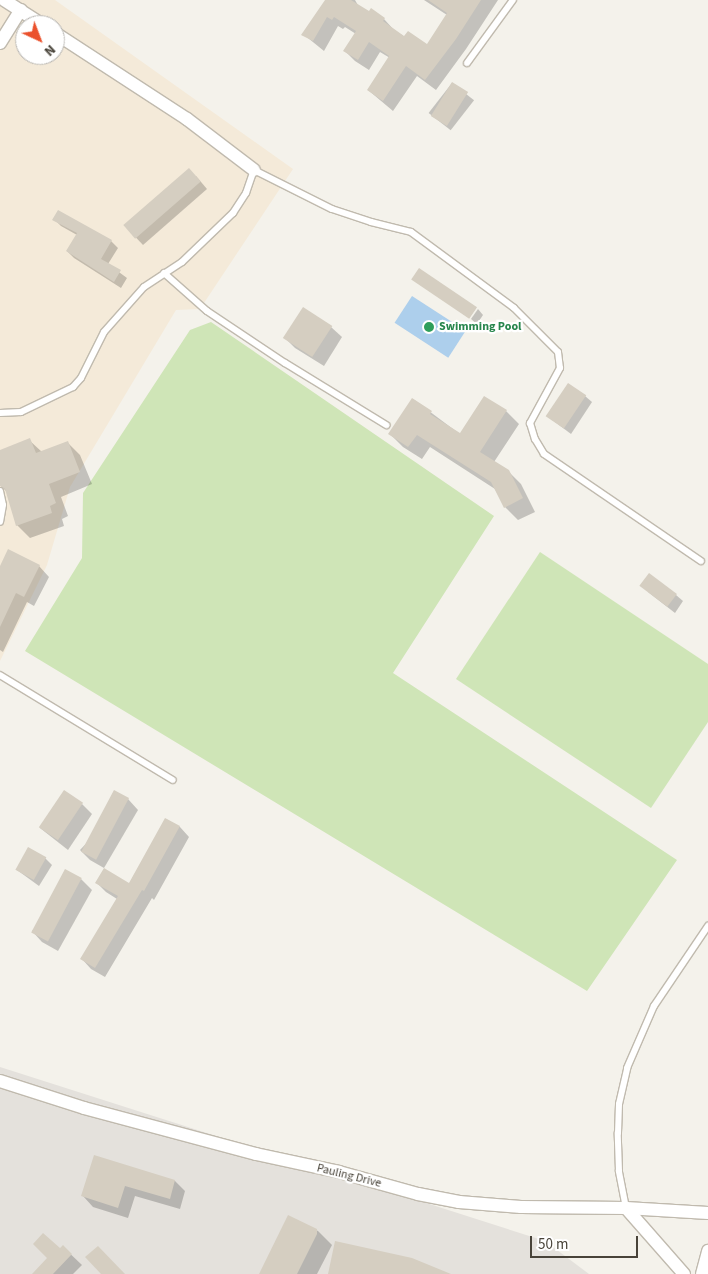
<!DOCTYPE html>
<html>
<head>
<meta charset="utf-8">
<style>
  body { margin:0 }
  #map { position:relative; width:708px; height:1274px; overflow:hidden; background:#f4f2eb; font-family:"Source Sans 3",sans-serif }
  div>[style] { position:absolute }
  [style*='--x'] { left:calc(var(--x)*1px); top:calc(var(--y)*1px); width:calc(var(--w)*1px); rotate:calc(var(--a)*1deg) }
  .commercial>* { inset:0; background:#f4ead9 }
  .industrial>* { inset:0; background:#e4e1dc }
  .green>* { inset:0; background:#cfe5b7 }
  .water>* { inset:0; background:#adcfec; transform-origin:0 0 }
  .shadow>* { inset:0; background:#0003; transform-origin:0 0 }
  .building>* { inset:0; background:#d5cec1; transform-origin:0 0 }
  .roads { filter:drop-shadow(1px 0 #c0baae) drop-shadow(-1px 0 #c0baae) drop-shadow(0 1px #c0baae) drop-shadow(0 -1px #c0baae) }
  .lane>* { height:6px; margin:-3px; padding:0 3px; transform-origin:3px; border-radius:3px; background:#fff }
  .street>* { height:12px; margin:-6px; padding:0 6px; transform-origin:6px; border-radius:6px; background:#fff }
  .dots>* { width:14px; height:14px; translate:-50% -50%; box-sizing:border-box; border:2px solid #fff; border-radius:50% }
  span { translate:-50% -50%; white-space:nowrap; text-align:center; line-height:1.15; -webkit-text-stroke:4.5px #fff; paint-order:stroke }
  .leisure-label { font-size:12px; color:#27864d; font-weight:700 }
  .left { translate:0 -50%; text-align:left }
  .street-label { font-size:12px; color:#484339 }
  .north { position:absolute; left:15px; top:15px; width:50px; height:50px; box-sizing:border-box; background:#fff; border:1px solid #b6b4b0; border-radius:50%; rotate:137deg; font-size:14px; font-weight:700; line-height:20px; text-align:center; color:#484339 }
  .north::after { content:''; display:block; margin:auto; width:18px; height:22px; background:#eb512c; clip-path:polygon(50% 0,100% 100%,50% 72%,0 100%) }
  .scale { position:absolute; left:530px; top:1236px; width:108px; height:22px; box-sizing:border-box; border:2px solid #484339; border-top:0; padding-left:6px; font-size:15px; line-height:18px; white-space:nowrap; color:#484339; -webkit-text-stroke:4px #fff; paint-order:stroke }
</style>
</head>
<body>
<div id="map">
  <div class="commercial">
    <div style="clip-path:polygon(evenodd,0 0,55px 0,293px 169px,200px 309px,176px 310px,70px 487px,47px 565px,0 661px,0 0,25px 25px,55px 25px,55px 55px,25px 55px,25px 25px)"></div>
  </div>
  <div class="industrial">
    <div style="clip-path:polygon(0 1067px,545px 1241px,589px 1274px,0 1274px)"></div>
  </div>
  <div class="green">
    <div style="clip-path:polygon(211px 322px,494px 516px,393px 673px,677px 860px,587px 991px,25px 651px,82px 558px,83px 493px,190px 330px)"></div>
    <div style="clip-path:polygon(540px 552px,708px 664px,708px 722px,651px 808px,456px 679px)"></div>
  </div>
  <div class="water">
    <div style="left:412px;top:296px;width:64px;height:32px;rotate:33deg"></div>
  </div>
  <div class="shadow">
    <div style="clip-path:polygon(327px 0,355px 0,359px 7px,384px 19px,394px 30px,405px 37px,427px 46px,447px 15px,424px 0,498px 0,466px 49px,436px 90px,417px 76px,393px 111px,368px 90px,390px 58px,380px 52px,369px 70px,355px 61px,345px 51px,356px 34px,345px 27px,343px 29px,338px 26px,324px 51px,303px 34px)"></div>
    <div style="left:452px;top:83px;width:28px;height:38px;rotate:38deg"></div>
    <div style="clip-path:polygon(196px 176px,207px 189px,143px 245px,125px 226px)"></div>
    <div style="clip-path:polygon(54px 219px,111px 241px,118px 248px,108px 264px,127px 278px,121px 288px,74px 258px,67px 251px,77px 235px,61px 226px)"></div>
    <div style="clip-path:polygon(413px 278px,476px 308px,469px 318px)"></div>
    <div style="clip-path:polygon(303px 309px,331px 327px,342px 337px,324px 366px,295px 348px,285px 338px)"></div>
    <div style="clip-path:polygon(478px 309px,483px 315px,477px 324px,471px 319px)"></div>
    <div style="clip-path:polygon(585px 396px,592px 402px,571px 434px,547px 416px)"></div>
    <div style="clip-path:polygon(413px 399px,461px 435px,506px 411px,519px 424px,494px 462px,508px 471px,521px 484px,535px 512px,518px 520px,505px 507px,495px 489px,430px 447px,422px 459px,403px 447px,390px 434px)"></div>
    <div style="clip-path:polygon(29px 440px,42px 452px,67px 442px,80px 455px,92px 484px,61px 497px,68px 516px,62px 519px,64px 526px,30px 538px,17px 525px,7px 492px,0 485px,0 452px)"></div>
    <div style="clip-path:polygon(39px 566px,49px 577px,34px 606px,27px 602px,3px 652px,0 650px,0 570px)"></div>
    <div style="clip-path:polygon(648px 592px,676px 595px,683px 601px,675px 613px)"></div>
    <div style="clip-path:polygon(128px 799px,138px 810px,104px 868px,90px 860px,80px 850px)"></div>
    <div style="clip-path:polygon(82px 804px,92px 814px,68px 850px,40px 828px)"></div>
    <div style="clip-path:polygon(166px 819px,180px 827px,189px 837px,154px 900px,152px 898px,105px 977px,91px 969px,82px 959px,117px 899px,106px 892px,96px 882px,129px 884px)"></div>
    <div style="clip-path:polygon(45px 858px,52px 865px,39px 886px,17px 870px)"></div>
    <div style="clip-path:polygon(81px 879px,92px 890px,58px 951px,42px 942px,32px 931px)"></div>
    <div style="clip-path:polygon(95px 1157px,175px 1181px,185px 1191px,180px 1209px,135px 1196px,128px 1218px,93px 1207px,83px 1196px)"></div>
    <div style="clip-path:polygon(288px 1217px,318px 1231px,332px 1245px,317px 1274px,260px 1274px)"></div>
    <div style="clip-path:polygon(63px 1247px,82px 1265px,73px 1274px,33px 1274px)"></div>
  </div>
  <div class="building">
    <div style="clip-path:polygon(325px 0,351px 0,369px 11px,371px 8px,385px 18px,383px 21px,404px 36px,408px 31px,427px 44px,447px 13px,428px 0,481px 0,456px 39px,425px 80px,406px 66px,383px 101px,367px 90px,389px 56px,369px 42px,358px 60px,343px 51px,356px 31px,334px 17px,332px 20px,327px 17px,313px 41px,301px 35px)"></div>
    <div style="left:452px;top:82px;width:19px;height:40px;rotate:32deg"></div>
    <div style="left:189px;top:168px;width:18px;height:87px;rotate:49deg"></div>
    <div style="clip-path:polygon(58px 210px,112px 240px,101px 259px,121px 270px,114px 282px,66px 251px,77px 233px,52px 220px)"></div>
    <div style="left:419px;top:268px;width:70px;height:14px;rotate:34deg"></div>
    <div style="left:303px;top:307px;width:35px;height:37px;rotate:33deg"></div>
    <div style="left:568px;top:383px;width:22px;height:40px;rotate:34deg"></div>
    <div style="clip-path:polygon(484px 396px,507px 410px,480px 452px,509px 470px,523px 498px,504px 508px,491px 482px,417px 435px,408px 447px,388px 434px,412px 398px,432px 411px,430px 414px,460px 433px)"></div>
    <div style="clip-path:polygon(30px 438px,36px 453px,68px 441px,80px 472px,49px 484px,56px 503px,50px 506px,52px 513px,16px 526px,5px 489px,0 486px,0 450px)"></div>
    <div style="clip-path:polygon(8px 549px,40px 565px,24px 597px,16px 593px,0 627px,0 566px)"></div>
    <div style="left:649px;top:573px;width:35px;height:16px;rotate:37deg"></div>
    <div style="left:64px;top:790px;width:23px;height:45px;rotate:34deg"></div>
    <div style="left:114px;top:790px;width:17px;height:70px;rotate:28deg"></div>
    <div style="clip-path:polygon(165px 818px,180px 826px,144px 891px,142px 890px,95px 968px,80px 959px,118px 896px,95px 883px,104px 868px,129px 883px)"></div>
    <div style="left:28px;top:847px;width:21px;height:26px;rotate:29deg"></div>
    <div style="left:65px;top:869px;width:19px;height:72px;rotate:28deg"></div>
    <div style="clip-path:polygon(94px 1155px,175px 1180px,170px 1199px,125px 1186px,118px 1208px,81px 1196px)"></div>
    <div style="clip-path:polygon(288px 1215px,317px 1229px,317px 1234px,297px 1274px,259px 1274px)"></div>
    <div style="clip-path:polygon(43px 1233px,60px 1248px,63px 1245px,72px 1254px,53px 1274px,32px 1274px,47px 1258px,33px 1244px)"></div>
    <div style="clip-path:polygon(335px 1241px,412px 1258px,451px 1274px,328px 1274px)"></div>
    <div style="clip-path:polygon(98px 1246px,125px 1274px,101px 1274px,85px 1257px)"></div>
  </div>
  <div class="roads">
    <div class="lane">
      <div style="--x:467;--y:63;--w:78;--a:-53.9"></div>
      <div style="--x:164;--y:273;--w:57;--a:41.5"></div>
      <div style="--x:207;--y:311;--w:94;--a:33.7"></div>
      <div style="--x:285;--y:363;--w:119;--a:31.5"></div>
      <div style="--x:0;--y:413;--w:21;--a:-3"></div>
      <div style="--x:21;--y:412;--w:58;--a:-25.7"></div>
      <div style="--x:73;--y:387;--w:12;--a:-48"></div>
      <div style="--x:81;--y:378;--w:51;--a:-63.4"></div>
      <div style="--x:104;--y:332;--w:60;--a:-48.4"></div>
      <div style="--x:144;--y:287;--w:45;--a:-33.3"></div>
      <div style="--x:182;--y:262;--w:71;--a:-43.9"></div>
      <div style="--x:233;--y:213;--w:24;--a:-57"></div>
      <div style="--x:246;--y:193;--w:24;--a:-71"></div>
      <div style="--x:254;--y:170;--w:87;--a:26.6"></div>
      <div style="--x:332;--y:209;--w:41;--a:18.4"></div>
      <div style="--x:371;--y:222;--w:41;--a:14"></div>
      <div style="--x:411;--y:232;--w:128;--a:36.4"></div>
      <div style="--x:514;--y:308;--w:62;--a:45"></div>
      <div style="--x:558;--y:352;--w:16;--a:83"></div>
      <div style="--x:560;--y:368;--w:63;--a:118.6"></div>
      <div style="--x:530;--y:423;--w:17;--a:73"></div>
      <div style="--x:535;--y:439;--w:17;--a:59"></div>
      <div style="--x:544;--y:454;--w:190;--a:34.3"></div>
      <div style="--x:0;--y:491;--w:14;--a:78"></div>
      <div style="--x:3;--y:505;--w:17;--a:100"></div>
      <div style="--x:0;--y:675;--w:202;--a:31.3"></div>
      <div style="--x:626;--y:1208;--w:38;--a:-101"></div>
      <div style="--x:619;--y:1171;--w:38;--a:-92"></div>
      <div style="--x:618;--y:1133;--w:29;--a:-88"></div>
      <div style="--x:619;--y:1104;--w:37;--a:-77"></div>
      <div style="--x:627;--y:1068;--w:68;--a:-66.5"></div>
      <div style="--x:654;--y:1006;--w:97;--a:-56"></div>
    </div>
    <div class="street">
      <div style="--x:4;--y:0;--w:46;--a:32.7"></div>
      <div style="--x:55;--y:33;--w:158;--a:33.1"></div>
      <div style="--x:187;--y:119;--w:84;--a:37.3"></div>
      <div style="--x:0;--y:43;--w:39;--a:-58"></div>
      <div style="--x:0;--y:1081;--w:88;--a:17.8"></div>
      <div style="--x:84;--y:1108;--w:178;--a:15"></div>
      <div style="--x:256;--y:1154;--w:85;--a:12.2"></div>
      <div style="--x:339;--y:1172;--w:82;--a:15.6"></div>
      <div style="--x:418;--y:1194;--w:42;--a:11"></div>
      <div style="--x:459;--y:1202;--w:62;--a:4.6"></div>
      <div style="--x:521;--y:1207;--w:105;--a:0.5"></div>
      <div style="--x:626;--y:1208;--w:82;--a:3.5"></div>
      <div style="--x:626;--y:1208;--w:88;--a:48.7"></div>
      <div style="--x:702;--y:1274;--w:24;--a:-75"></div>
    </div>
  </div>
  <div class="dots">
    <div style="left:429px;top:327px;background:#2e9e5b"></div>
  </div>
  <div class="leisure-label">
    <span class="left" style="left:439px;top:327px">Swimming Pool</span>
  </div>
  <div class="street-label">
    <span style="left:349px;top:1176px;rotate:14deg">Pauling Drive</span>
  </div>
  <div class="north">N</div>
  <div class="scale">50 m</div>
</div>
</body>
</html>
